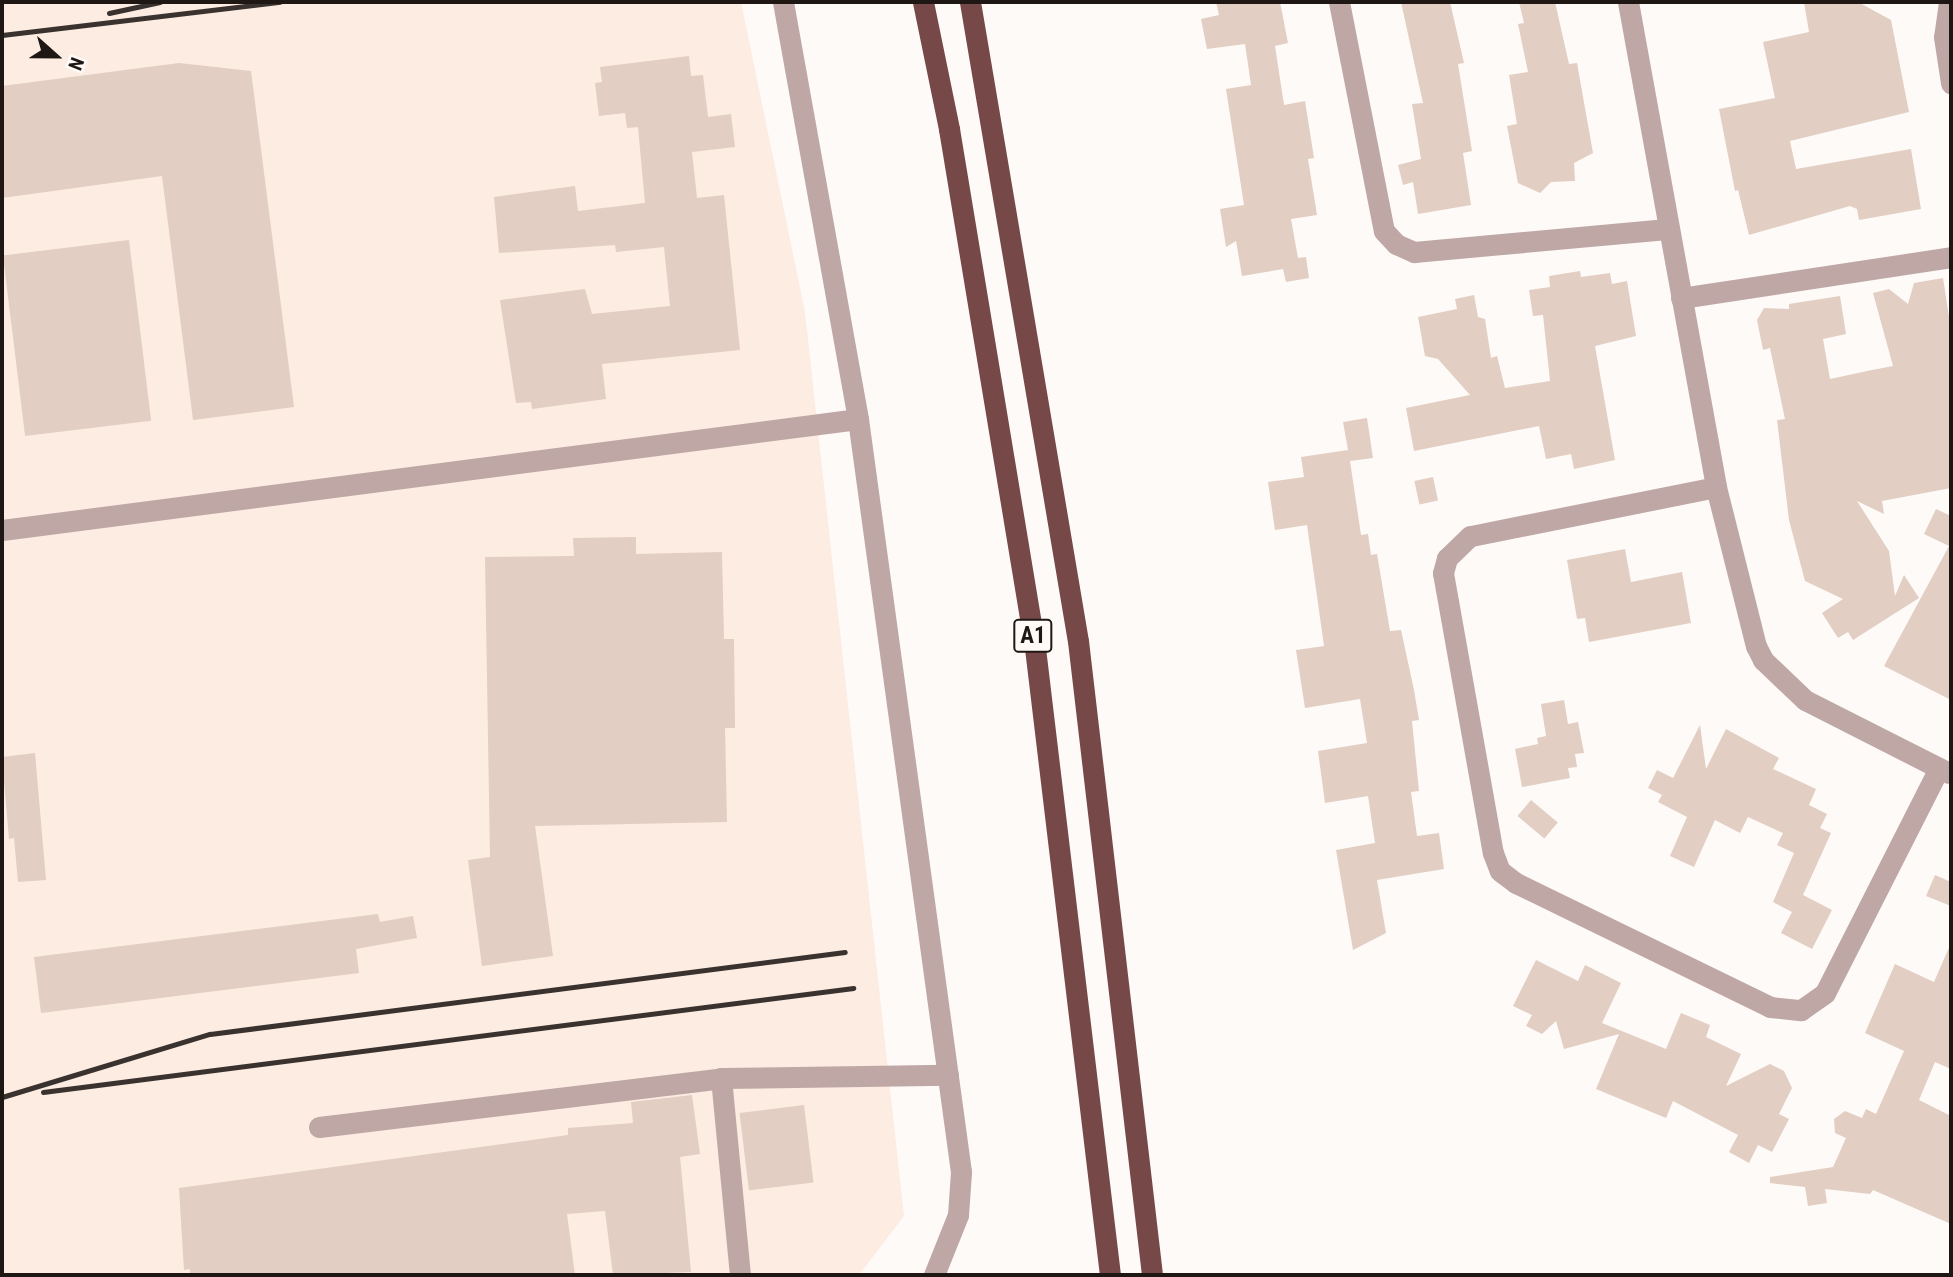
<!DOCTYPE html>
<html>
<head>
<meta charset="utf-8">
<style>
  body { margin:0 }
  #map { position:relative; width:1953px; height:1277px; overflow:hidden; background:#fefaf8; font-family:"Roboto Condensed",sans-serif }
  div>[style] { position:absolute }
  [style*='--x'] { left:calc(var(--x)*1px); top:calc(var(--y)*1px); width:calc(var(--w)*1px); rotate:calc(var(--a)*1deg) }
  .built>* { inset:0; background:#fcece2 }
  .building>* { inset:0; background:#e2cec2; transform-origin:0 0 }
  .minor>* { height:21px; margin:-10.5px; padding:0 10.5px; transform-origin:10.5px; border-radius:10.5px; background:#bfa7a5 }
  .highway>* { height:21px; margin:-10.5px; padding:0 10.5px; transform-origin:10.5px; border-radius:10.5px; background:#764847 }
  .rail>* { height:5px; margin:-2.5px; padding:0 2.5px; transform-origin:2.5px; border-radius:2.5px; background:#39322f }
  span { translate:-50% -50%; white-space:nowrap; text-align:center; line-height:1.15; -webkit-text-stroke:6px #fefaf8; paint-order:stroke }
  .shield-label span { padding:2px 5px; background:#fefaf8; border:2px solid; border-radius:5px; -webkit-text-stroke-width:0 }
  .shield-label { font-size:23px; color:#1e1713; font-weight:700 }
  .frame { position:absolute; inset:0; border:4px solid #1e1713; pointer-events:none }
  .north { position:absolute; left:21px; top:21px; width:70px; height:70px; -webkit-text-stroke:5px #fefaf8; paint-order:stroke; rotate:111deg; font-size:19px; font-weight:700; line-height:28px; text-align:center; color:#1e1713 }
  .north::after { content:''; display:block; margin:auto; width:24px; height:32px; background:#1e1713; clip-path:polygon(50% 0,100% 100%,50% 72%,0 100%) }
</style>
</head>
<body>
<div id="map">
  <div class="built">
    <div style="clip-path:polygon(2px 2px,741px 2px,805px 312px,904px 1216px,859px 1275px,2px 1275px)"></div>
  </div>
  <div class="building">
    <div style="clip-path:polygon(1216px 2px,1280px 2px,1288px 43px,1275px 46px,1284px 105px,1305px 101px,1314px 158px,1308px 159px,1317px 215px,1291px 219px,1298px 258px,1306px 257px,1309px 278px,1286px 282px,1283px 269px,1242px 276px,1236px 241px,1226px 247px,1220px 209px,1244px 205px,1226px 89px,1251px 85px,1245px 44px,1207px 49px,1201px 19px,1219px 15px)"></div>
    <div style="clip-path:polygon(1401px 2px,1450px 2px,1464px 63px,1458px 64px,1472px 151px,1463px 153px,1471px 205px,1418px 214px,1413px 182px,1403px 185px,1398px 165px,1421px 159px,1412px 104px,1423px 103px)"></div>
    <div style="clip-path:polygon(1519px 2px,1555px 2px,1569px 64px,1577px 63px,1593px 153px,1574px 163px,1575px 181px,1551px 182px,1540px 193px,1518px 183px,1507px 126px,1517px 124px,1509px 75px,1528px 72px,1518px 24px,1524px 23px)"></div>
    <div style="clip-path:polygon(1804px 2px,1858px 2px,1891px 20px,1909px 112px,1790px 141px,1796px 169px,1911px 149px,1921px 209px,1859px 220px,1857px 209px,1850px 206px,1749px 235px,1738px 190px,1735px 191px,1719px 109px,1775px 98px,1763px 42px,1809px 32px)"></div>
    <div style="clip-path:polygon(689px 56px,691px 76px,703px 75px,708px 117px,731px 114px,735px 147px,692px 152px,697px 198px,724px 195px,740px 350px,602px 364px,606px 399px,532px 409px,531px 402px,516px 403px,500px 300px,585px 289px,592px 314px,670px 306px,664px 247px,616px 252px,615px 245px,499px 253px,494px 197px,575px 186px,578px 211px,645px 203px,638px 127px,627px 128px,625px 113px,599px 116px,595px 83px,602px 82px,600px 67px)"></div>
    <div style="clip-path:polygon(179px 63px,251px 71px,294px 407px,193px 420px,162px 176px,2px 198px,2px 86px)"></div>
    <div style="left:129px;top:240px;width:182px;height:127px;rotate:83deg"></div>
    <div style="clip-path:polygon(1580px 271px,1581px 277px,1610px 273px,1612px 284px,1627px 281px,1636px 336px,1595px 346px,1615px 460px,1574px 469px,1571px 454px,1546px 459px,1539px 426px,1414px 451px,1406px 408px,1470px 395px,1438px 359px,1425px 356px,1418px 317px,1457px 309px,1455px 299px,1474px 295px,1478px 317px,1485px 319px,1491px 358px,1497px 356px,1505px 388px,1550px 381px,1543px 315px,1533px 316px,1529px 290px,1550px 287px,1549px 276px)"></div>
    <div style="clip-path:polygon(1943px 278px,1951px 330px,1951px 488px,1882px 501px,1884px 514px,1857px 501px,1889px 551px,1895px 596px,1904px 575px,1919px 598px,1853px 640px,1848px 632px,1838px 638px,1822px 613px,1843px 599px,1805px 581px,1789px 520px,1777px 420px,1785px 419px,1770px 348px,1763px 350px,1757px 320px,1764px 308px,1789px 309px,1789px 304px,1840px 296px,1846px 334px,1823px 339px,1830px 379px,1872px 370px,1893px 366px,1873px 293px,1889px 289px,1908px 304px,1914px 283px)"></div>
    <div style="clip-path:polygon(1367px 418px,1373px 458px,1350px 461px,1361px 535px,1368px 534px,1371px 555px,1377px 554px,1390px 631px,1401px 630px,1414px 690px,1419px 720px,1412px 721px,1419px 791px,1411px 792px,1417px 836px,1439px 833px,1444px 869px,1377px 880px,1386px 933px,1353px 950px,1336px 850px,1375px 843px,1368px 796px,1325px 803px,1318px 751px,1367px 743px,1360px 699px,1305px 708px,1296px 650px,1324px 646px,1307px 525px,1275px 530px,1268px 482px,1304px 477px,1301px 457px,1348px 450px,1343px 422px)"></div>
    <div style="left:1433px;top:477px;width:24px;height:19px;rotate:78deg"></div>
    <div style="clip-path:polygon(1936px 509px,1951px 516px,1951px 700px,1884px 666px,1949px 546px,1924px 534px)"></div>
    <div style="clip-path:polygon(636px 537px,636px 554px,722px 552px,724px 639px,734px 639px,735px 728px,725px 728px,727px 822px,535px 826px,553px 956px,482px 966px,468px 860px,490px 857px,485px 557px,574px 556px,573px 538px)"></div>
    <div style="clip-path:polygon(1625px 549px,1631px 582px,1682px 572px,1691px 623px,1589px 642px,1585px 618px,1577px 619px,1567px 560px)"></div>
    <div style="clip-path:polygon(1564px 700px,1568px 724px,1578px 722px,1584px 753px,1575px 754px,1577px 767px,1568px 768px,1570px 778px,1522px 787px,1515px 749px,1538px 744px,1537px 738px,1546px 736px,1541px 704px)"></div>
    <div style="clip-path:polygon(1700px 725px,1706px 769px,1726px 729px,1779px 758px,1773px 769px,1816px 789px,1809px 805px,1827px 814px,1820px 828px,1831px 833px,1803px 895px,1832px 910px,1812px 949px,1781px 933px,1792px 912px,1773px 902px,1794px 853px,1777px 845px,1783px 833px,1748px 817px,1740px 833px,1715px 820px,1694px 867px,1670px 856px,1687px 817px,1658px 802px,1662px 795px,1648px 788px,1657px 770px,1673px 778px)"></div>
    <div style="clip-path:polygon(35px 753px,46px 880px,18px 882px,14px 838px,9px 839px,2px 757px)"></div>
    <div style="left:1531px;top:800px;width:35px;height:21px;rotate:40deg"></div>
    <div style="clip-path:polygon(1935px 875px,1951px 882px,1951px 906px,1926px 896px)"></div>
    <div style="clip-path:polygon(378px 914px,380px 922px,413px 916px,417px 938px,356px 949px,359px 973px,41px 1013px,34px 957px)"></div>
    <div style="clip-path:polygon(1951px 943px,1951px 1069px,1935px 1062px,1919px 1100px,1951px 1116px,1951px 1224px,1873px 1190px,1870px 1194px,1825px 1189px,1827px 1203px,1808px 1206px,1805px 1187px,1770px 1183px,1770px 1177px,1833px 1167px,1846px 1138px,1835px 1133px,1834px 1119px,1845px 1111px,1862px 1118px,1866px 1109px,1876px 1114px,1904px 1051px,1865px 1033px,1895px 964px,1934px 982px)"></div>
    <div style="clip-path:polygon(1536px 960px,1578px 981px,1585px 965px,1621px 983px,1602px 1023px,1666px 1049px,1681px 1013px,1710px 1025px,1706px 1037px,1741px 1054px,1726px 1086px,1770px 1064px,1784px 1071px,1792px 1088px,1779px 1114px,1789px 1119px,1772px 1152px,1758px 1145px,1749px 1163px,1729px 1152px,1738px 1135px,1673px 1101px,1666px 1118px,1596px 1089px,1619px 1034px,1564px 1049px,1556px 1021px,1542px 1034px,1526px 1026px,1532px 1015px,1513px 1006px)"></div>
    <div style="clip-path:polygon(692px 1095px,700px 1154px,680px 1157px,691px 1272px,613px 1275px,605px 1211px,567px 1214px,575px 1275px,190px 1275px,190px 1269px,184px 1270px,179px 1188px,568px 1135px,568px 1128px,633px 1123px,631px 1102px)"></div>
    <div style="left:804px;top:1105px;width:78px;height:65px;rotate:83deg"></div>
  </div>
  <div class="minor">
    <div style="--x:783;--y:2;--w:424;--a:79.8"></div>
    <div style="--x:858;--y:419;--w:760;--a:82.21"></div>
    <div style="--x:961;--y:1172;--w:43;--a:94"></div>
    <div style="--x:958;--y:1215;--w:65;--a:111.8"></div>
    <div style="--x:1339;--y:2;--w:233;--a:78.9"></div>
    <div style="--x:1384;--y:231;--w:18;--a:47"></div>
    <div style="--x:1396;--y:244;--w:20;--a:24"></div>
    <div style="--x:1414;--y:252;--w:254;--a:-5.2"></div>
    <div style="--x:1628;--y:2;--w:493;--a:79.7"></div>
    <div style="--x:1716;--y:487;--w:164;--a:75.9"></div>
    <div style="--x:1756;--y:646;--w:16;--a:63"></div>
    <div style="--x:1763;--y:660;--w:58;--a:43.6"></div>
    <div style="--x:1805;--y:700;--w:161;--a:26.9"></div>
    <div style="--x:1949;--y:2;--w:35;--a:98"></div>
    <div style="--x:1944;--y:37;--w:47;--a:81.3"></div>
    <div style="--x:1681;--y:298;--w:273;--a:-8.6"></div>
    <div style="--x:1716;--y:487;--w:251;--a:168.7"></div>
    <div style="--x:1470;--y:536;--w:32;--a:136"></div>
    <div style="--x:1447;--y:558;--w:16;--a:105"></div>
    <div style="--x:1443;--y:573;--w:284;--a:79.9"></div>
    <div style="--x:1493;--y:853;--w:19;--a:69"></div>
    <div style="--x:1500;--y:871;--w:20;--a:37"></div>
    <div style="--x:1516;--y:883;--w:283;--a:26"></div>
    <div style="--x:1770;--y:1007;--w:31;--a:6"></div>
    <div style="--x:1801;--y:1010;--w:29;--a:-35"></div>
    <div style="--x:1825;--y:993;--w:252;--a:-63.1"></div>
    <div style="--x:2;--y:530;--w:863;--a:-7.39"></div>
    <div style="--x:721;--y:1078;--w:198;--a:84.5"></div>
    <div style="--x:319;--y:1127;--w:405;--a:-6.9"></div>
    <div style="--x:721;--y:1078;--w:227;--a:-0.8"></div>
  </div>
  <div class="highway">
    <div style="--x:923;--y:2;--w:130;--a:78.4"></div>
    <div style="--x:949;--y:129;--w:526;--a:80.59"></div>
    <div style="--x:1035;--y:648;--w:631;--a:83.18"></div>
    <div style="--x:970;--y:2;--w:648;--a:80.41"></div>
    <div style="--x:1078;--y:641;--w:638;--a:83.34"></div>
  </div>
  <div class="rail">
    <div style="--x:109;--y:13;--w:52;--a:-12.2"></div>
    <div style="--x:2;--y:35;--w:280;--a:-6.8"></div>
    <div style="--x:43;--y:1092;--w:817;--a:-7.32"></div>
    <div style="--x:2;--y:1097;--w:217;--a:-16.9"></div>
    <div style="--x:210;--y:1034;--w:640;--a:-7.36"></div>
  </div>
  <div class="shield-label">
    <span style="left:1033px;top:636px">A1</span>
  </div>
  <div class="frame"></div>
  <div class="north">N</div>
</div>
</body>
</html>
